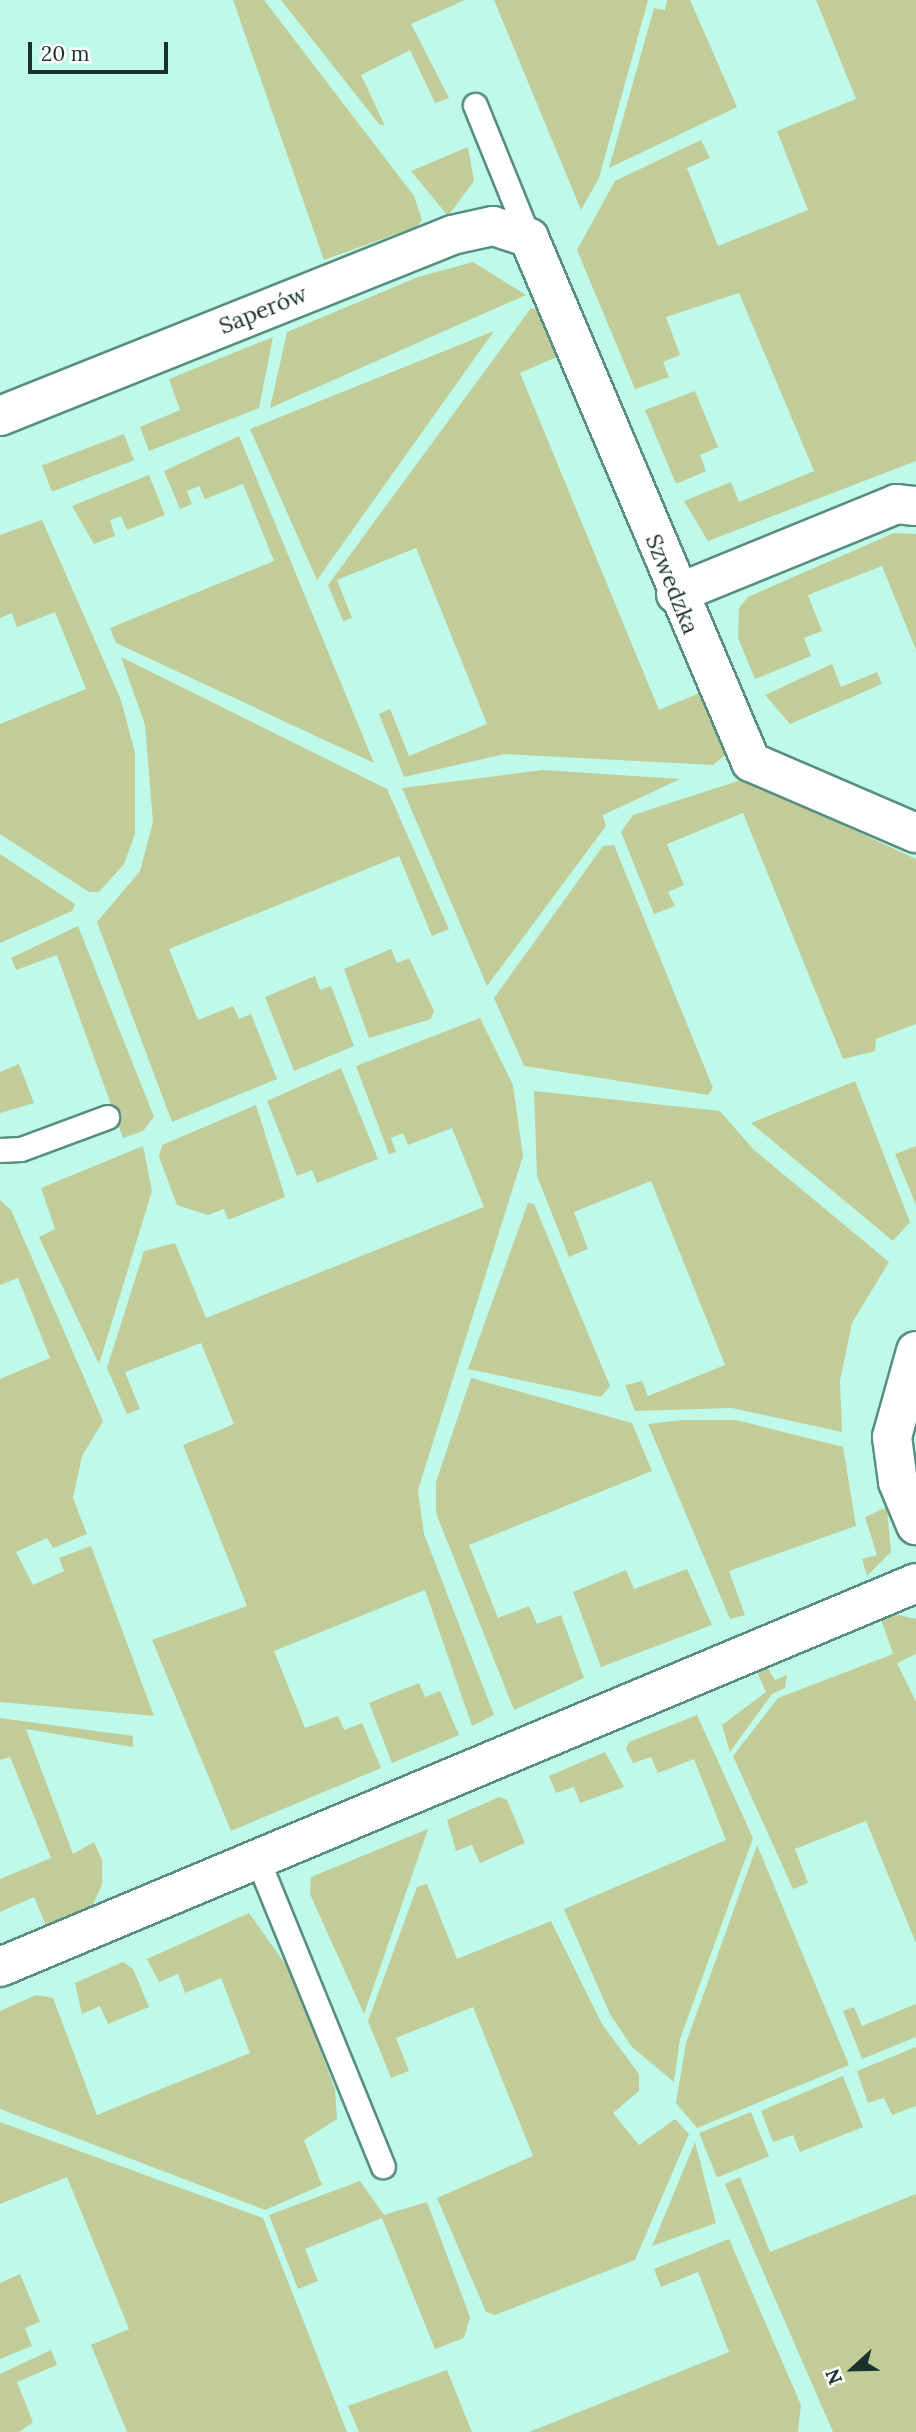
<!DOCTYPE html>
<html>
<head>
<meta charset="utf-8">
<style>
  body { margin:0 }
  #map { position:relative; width:916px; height:2432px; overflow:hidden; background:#bff9e9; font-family:Lora,serif }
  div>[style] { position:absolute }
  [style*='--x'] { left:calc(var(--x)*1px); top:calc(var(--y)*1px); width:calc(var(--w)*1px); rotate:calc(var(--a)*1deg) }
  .green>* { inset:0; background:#c2cc99; transform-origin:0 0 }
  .roads { filter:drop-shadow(2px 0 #578e81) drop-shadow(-2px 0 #578e81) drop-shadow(0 2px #578e81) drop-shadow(0 -2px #578e81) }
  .lane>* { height:23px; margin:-11.5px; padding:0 11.5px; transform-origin:11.5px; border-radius:11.5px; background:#fff }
  .street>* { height:38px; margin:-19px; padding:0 19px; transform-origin:19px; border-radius:19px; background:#fff }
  span { translate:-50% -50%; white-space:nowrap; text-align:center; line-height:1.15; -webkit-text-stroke:7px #fff; paint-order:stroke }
  .street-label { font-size:23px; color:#1a312c }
  .north { position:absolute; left:818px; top:2334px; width:70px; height:70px; -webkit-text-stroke:5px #fff; paint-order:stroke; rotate:248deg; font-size:19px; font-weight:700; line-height:28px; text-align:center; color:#1a312c }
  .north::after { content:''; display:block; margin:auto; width:24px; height:32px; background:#1a312c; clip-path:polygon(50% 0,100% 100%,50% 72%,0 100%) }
  .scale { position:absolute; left:28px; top:42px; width:140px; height:32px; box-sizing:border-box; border:4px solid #1a312c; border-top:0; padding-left:9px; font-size:21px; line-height:24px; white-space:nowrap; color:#1a312c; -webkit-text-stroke:5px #fff; paint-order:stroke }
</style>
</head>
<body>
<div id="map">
  <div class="green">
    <div style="clip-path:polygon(233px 0,264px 0,414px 196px,422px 220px,418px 226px,324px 260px)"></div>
    <div style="clip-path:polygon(281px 0,465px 0,411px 24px,449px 98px,435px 103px,410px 50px,361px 75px,385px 126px,379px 124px)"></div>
    <div style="clip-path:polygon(494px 0,648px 0,599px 178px,581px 210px)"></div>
    <div style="clip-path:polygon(667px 0,690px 0,737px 107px,609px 168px,654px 8px,665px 10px)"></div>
    <div style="clip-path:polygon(816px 0,916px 0,916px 461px,708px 541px,684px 501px,731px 482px,739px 502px,814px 471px,739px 293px,666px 317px,680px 355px,663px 362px,669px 377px,635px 389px,577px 250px,615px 181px,701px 140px,710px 158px,687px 168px,718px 246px,808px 210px,777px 131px,856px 99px)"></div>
    <div style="clip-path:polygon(468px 147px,474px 181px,448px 216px,411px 171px)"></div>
    <div style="clip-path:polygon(473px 262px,526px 295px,270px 408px,287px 332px,418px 277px)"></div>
    <div style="clip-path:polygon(531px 308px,539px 311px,559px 356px,520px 373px,659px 710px,702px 692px,729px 752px,713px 765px,505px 754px,404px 777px,379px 714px,390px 709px,409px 756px,487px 724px,416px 548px,337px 580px,352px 618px,343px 621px,328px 585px)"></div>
    <div style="clip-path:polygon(494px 331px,317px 580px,250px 429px)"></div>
    <div style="clip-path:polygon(273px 337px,259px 408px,149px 451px,140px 427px,180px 410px,169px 379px)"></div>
    <div style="clip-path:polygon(695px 391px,718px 447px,700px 455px,706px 471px,676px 484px,645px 410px)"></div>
    <div style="left:124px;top:434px;width:28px;height:88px;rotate:69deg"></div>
    <div style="clip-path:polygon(239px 436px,374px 763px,116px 643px,110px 628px,274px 561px,243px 484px,205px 499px,199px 486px,187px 491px,192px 504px,180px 509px,164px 471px)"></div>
    <div style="clip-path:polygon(149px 475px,165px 515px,127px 530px,121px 516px,110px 520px,115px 536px,94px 544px,72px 506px)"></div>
    <div style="clip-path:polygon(42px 520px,121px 700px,135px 753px,135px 834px,124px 864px,99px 892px,89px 892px,0 834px,0 724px,86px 689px,55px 612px,17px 627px,12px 613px,0 618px,0 535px)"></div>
    <div style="clip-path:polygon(894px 533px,916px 534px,916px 650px,882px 566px,808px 595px,822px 631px,804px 638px,811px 656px,755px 679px,738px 638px,739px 608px,748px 597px)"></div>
    <div style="clip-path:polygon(121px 657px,387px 789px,449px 929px,432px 936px,399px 856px,169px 949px,198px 1020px,233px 1006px,239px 1019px,251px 1014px,277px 1079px,172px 1122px,97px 922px,140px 871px,153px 822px,145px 725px)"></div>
    <div style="clip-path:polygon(832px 664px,841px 687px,877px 672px,882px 684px,790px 724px,765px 695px)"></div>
    <div style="clip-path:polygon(543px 770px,680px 779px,603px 815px,606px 826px,487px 986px,402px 788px)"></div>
    <div style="clip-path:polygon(744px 779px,916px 859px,916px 1024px,876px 1039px,875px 1051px,843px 1059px,743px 813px,667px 844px,684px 885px,668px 892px,675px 906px,654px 914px,621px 832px,633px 815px)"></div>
    <div style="clip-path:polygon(614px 845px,713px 1088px,708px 1095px,524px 1066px,494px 998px,603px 846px)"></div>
    <div style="clip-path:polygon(0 854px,75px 904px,72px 911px,0 943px)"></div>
    <div style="clip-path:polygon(78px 926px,154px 1117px,143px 1131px,123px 1138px,57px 955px,16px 970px,11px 958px)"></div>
    <div style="clip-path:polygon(391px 949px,397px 963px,409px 958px,434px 1011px,431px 1019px,369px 1038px,344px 969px)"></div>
    <div style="clip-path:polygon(315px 976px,320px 990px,331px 986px,354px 1046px,294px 1071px,265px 997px)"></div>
    <div style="clip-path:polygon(480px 1018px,513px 1085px,523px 1156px,418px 1490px,424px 1534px,494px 1715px,472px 1726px,425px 1590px,274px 1651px,305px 1728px,338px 1716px,344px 1730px,362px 1723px,381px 1768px,231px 1831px,152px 1640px,247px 1606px,183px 1445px,234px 1424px,201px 1343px,125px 1372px,140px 1409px,127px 1414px,107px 1368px,144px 1251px,175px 1243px,206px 1318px,484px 1207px,452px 1128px,408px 1145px,403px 1133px,391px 1138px,396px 1152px,389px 1154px,356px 1066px)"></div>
    <div style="clip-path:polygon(19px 1064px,34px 1103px,0 1113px,0 1072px)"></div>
    <div style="clip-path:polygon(341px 1068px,378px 1159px,317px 1183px,312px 1170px,297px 1176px,267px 1101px)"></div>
    <div style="clip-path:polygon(855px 1081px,910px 1222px,893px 1241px,751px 1123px)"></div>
    <div style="clip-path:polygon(534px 1091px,720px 1111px,753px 1149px,889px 1262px,852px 1323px,840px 1381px,842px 1432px,732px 1408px,635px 1411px,625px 1385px,642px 1381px,648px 1396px,725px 1365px,651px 1181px,574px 1212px,588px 1249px,569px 1257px,537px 1176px)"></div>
    <div style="clip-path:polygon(256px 1105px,285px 1197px,228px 1220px,224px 1209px,208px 1215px,177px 1205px,159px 1157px,162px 1145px)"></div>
    <div style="clip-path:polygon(143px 1146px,152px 1191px,99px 1364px,39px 1237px,55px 1229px,41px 1188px)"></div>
    <div style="clip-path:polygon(916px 1146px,916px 1205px,895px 1154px)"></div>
    <div style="clip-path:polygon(0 1200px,11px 1210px,103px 1421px,82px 1456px,73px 1498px,87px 1534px,53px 1548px,47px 1538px,16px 1552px,33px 1585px,64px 1571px,59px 1558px,91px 1546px,154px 1716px,0 1702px,0 1379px,50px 1358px,18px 1278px,0 1285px)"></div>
    <div style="clip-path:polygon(528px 1203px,534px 1204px,610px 1386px,601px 1397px,468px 1369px)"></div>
    <div style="clip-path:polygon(471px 1378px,632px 1423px,652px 1471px,469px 1545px,498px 1618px,529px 1606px,537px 1624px,561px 1615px,584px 1678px,514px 1710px,436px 1513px,436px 1482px)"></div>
    <div style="clip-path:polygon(683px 1420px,736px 1420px,843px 1447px,856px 1526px,729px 1571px,745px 1615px,730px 1619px,648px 1424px)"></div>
    <div style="clip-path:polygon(887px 1507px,891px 1552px,867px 1576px,862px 1559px,877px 1555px,865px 1517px)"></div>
    <div style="clip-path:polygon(687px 1569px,712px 1625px,601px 1667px,573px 1592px,626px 1570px,634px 1589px)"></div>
    <div style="clip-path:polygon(899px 1615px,916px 1619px,916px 1654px,897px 1663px,916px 1702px,916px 1943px,866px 1821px,795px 1849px,808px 1883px,793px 1889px,733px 1756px,778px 1698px,893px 1654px,881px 1619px)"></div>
    <div style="clip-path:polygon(767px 1667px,775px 1680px,787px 1675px,785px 1688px,772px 1694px,730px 1752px,722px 1725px,766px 1692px,758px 1674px)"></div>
    <div style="clip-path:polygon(419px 1683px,425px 1697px,440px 1691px,459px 1735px,392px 1763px,369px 1703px)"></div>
    <div style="clip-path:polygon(697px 1715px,753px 1838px,680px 2039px,674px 2082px,632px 2047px,610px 2014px,564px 1909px,726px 1840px,694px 1759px,658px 1773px,651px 1757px,633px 1763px,626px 1749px,629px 1742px)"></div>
    <div style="clip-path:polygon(0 1718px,133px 1736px,133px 1747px,26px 1729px,73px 1854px,94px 1842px,102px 1860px,102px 1885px,89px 1913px,49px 1932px,34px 1897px,0 1912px,0 1879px,51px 1858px,10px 1757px,0 1760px)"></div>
    <div style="clip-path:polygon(605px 1752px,624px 1787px,580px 1803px,574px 1787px,556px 1793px,549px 1776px)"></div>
    <div style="clip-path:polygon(499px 1797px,507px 1800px,525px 1843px,480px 1863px,472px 1845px,456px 1851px,447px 1820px)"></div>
    <div style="clip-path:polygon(428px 1829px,364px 2014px,310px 1894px,311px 1877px)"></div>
    <div style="clip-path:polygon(757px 1845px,849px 2065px,697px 2128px,676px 2103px,686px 2043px)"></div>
    <div style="clip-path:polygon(427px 1884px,457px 1959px,551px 1921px,602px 2024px,639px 2074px,639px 2091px,613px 2113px,639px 2145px,675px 2119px,689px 2134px,635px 2260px,495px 2315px,486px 2312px,437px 2198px,533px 2156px,473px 2007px,396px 2038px,409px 2071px,391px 2078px,368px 2021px,417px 1887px)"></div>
    <div style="clip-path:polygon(249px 1913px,291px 1972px,335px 2089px,337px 2119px,304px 2140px,322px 2185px,265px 2210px,0 2109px,0 2011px,36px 1995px,53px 1998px,97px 2115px,250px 2053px,221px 1978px,185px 1993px,178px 1974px,159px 1982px,147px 1959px)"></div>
    <div style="clip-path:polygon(123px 1962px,133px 1969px,149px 2007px,108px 2024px,100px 2006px,82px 2014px,75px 1983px)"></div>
    <div style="clip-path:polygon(916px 2004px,916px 2037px,862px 2059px,843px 2011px,854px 2007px,862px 2026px)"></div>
    <div style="clip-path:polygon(916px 2047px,916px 2106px,892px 2115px,884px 2098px,868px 2103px,857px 2071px)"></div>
    <div style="clip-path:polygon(843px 2076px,863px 2127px,800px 2152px,793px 2135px,773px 2142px,761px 2111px)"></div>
    <div style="left:751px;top:2112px;width:48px;height:56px;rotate:68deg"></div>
    <div style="clip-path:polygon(0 2122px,263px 2218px,347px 2432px,127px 2432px,91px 2345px,129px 2329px,67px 2177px,0 2204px)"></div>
    <div style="clip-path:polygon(695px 2142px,716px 2223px,652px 2246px)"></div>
    <div style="clip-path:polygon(740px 2177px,770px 2252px,916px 2194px,916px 2432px,833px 2432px,725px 2184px)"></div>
    <div style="clip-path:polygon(360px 2181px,384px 2215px,427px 2202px,470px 2317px,464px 2338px,435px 2349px,382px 2218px,305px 2249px,318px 2281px,298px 2289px,269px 2215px)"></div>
    <div style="clip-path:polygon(729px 2239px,801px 2405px,798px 2432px,529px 2432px,729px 2352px,698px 2272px,661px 2287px,654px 2269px)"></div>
    <div style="clip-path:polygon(20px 2274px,40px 2322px,25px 2328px,32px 2346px,0 2359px,0 2283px)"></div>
    <div style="clip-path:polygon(51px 2350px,57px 2365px,17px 2382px,33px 2422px,19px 2432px,0 2432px,0 2374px)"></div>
    <div style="clip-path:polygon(447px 2370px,472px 2432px,359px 2432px,348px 2406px)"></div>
  </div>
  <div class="roads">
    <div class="lane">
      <div style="--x:475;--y:105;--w:144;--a:67.9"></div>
      <div style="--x:0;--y:1150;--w:21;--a:-3"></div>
      <div style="--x:21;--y:1149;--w:92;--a:-20.4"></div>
      <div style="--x:257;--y:1858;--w:333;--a:67.8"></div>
    </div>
    <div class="street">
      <div style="--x:0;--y:416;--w:487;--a:-21.8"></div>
      <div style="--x:452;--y:235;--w:42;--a:-12.4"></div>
      <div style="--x:493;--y:226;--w:38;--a:18"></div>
      <div style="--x:529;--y:238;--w:569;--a:67.04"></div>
      <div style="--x:751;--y:762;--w:180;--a:23.3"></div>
      <div style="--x:676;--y:594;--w:238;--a:-22.2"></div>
      <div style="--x:896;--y:504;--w:20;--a:6"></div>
      <div style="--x:916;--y:1351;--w:89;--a:105.6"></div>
      <div style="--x:892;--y:1437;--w:45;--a:82.4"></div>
      <div style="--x:898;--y:1482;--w:47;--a:67.3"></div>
      <div style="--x:0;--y:1967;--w:993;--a:-22.74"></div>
    </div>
  </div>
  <div class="street-label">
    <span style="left:263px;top:310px;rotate:-22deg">Saperów</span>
    <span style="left:672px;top:584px;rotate:68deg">Szwedzka</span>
  </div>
  <div class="north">N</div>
  <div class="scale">20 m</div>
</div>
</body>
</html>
